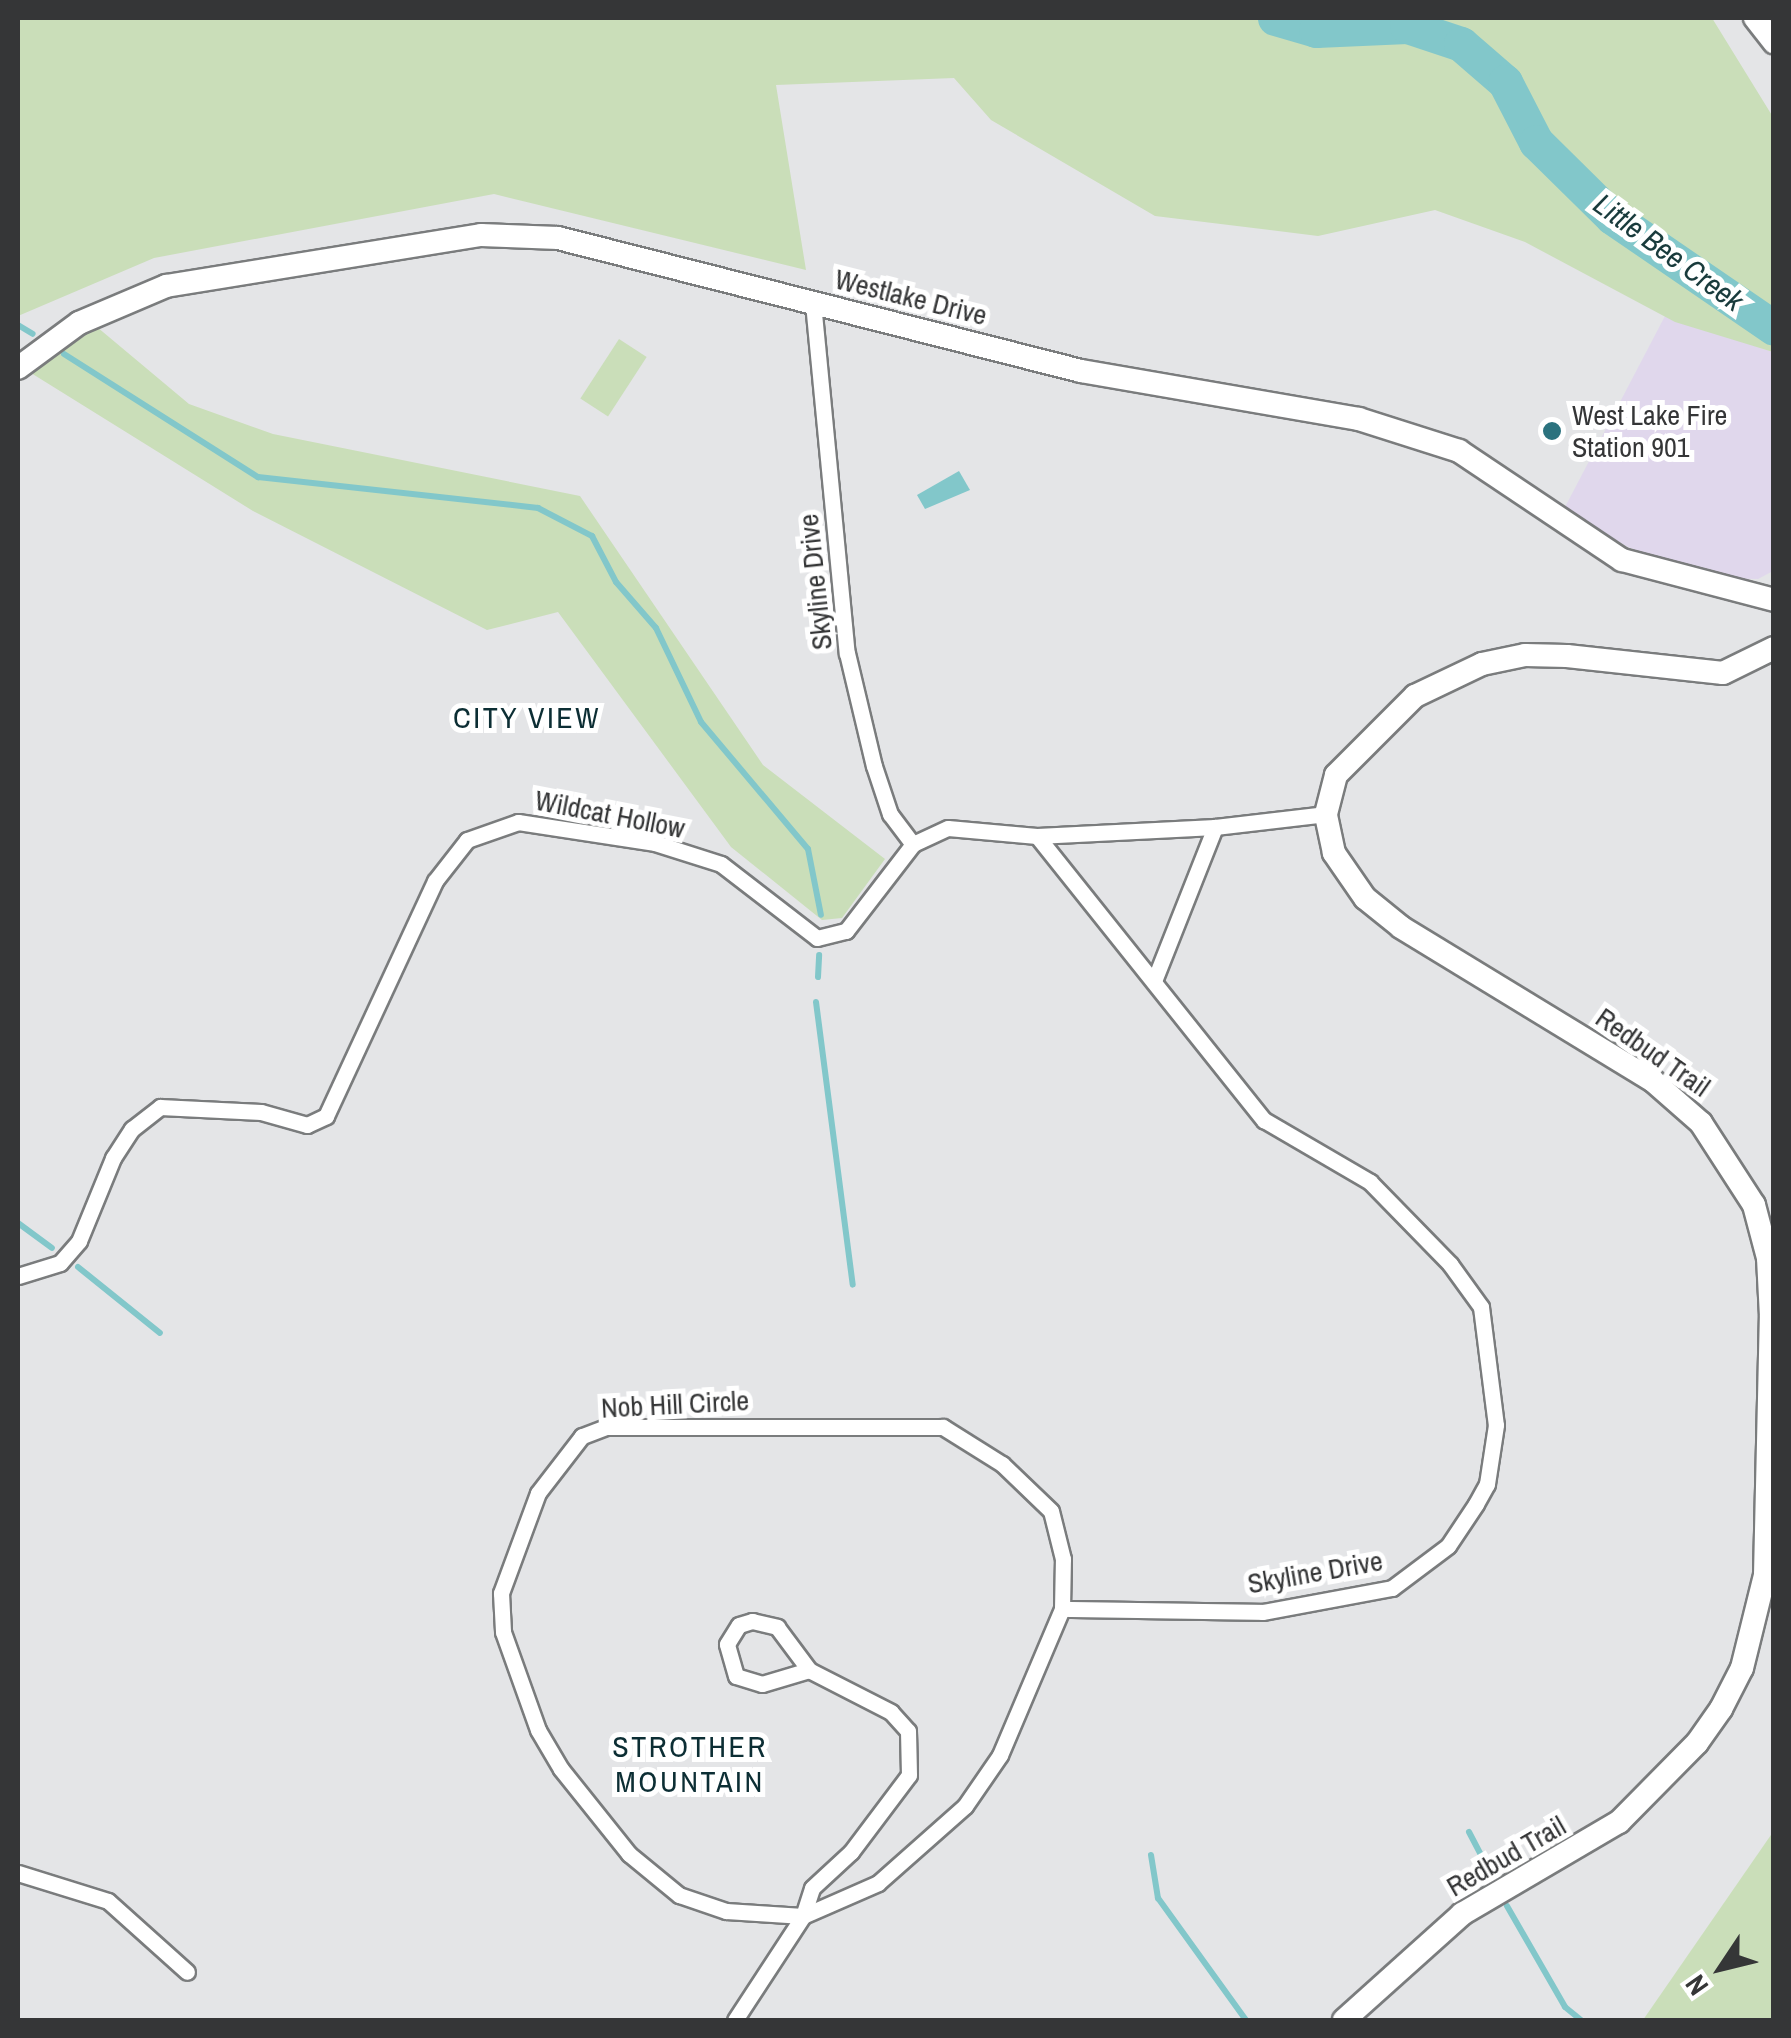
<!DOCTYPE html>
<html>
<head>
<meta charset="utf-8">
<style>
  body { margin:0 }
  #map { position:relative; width:1791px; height:2038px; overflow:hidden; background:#e4e5e7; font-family:"Archivo Narrow",sans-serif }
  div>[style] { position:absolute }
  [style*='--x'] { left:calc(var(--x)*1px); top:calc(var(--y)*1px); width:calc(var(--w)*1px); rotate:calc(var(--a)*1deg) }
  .commercial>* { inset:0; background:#e0d7ec }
  .green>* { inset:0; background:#cadeb9; transform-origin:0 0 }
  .water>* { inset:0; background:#82c7ca }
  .stream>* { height:6px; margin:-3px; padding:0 3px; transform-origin:3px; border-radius:3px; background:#82c7ca }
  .river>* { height:35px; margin:-17.5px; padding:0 17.5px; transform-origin:17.5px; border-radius:17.5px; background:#82c7ca }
  .roads { filter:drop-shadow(2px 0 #7a7c7d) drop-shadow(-2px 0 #7a7c7d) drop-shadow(0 2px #7a7c7d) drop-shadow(0 -2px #7a7c7d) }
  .street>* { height:15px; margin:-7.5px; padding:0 7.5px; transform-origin:7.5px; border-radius:7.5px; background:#fff }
  .secondary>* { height:22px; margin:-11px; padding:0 11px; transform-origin:11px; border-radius:11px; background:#fff }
  .dots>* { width:28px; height:28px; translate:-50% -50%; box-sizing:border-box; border:5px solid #fff; border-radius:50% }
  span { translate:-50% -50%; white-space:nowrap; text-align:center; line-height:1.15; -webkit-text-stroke:10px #fff; paint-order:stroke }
  .street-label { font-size:28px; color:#353637 }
  .poi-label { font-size:28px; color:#353637 }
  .left { translate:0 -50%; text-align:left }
  .water-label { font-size:30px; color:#193b3c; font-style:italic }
  .neighbourhood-label { font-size:30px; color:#0c2e34; letter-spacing:2.5px }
  .frame { position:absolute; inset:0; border:20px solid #353637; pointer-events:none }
  .north { position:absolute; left:1671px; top:1918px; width:100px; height:100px; -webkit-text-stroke:8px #fff; paint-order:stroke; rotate:235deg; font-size:28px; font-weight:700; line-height:40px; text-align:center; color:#353637 }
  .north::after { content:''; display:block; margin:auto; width:35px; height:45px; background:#353637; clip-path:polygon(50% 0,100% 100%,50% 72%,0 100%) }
</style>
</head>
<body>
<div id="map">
  <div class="commercial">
    <div style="clip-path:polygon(1665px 316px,1773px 352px,1773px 571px,1758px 579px,1712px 578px,1628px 547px,1564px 509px)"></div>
  </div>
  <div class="green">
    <div style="clip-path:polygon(18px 18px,1712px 18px,1773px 117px,1773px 352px,1675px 322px,1525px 242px,1435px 210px,1318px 236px,1155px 216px,991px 120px,954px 78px,776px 85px,806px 270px,494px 194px,154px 258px,18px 316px)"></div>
    <div style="clip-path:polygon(97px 327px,189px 404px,273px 434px,580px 496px,763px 765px,885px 859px,842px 918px,822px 920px,731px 847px,558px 612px,487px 630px,253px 511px,31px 373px)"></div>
    <div style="left:619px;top:339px;width:33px;height:71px;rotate:33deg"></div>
    <div style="clip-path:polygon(1773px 1832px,1773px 2020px,1643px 2020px)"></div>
  </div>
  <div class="water">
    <div style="clip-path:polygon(959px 471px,970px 490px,925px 509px,917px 495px)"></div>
  </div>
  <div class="stream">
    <div style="--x:18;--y:325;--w:17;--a:31"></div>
    <div style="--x:64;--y:354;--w:230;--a:32.4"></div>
    <div style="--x:258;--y:477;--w:282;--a:6.3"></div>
    <div style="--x:538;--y:508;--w:61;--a:27.4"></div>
    <div style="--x:592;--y:536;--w:52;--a:62.4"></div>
    <div style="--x:616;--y:582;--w:61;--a:49"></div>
    <div style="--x:656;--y:628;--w:104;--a:64.4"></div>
    <div style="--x:701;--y:722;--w:166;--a:49.9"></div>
    <div style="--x:808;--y:849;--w:67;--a:78.9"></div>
    <div style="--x:818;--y:977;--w:22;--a:-87"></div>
    <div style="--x:816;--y:1002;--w:285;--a:82.6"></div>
    <div style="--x:18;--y:1223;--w:42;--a:36.3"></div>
    <div style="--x:78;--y:1267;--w:105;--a:38.8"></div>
    <div style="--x:1469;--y:1832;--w:47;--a:62.4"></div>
    <div style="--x:1151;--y:1855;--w:44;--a:80.8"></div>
    <div style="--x:1158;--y:1898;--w:150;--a:54.2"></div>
    <div style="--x:1507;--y:1906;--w:116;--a:60.1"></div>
    <div style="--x:1565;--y:2007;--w:21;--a:39"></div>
  </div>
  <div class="river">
    <div style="--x:1275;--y:18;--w:43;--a:16.3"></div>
    <div style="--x:1316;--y:30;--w:91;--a:-2.5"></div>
    <div style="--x:1407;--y:26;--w:57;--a:18.4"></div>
    <div style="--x:1461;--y:44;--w:58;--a:40.8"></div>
    <div style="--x:1505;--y:82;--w:68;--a:62.7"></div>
    <div style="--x:1536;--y:142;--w:107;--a:44.6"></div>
    <div style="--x:1612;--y:217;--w:196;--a:34.4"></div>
  </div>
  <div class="roads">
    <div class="street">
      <div style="--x:813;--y:303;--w:352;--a:84.5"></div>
      <div style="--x:847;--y:653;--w:116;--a:76.6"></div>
      <div style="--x:874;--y:766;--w:51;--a:71.6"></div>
      <div style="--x:890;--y:814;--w:38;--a:53"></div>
      <div style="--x:1037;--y:836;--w:364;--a:51.4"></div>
      <div style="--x:1264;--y:1120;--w:123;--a:30.3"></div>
      <div style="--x:1370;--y:1182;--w:115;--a:45.7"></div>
      <div style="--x:1450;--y:1264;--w:53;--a:54.2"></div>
      <div style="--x:1481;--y:1307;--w:119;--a:82.8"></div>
      <div style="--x:1496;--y:1425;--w:60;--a:98.7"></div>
      <div style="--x:1487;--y:1484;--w:23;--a:119"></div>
      <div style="--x:1476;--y:1504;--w:50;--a:123.7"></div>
      <div style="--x:1448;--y:1546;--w:70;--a:143.1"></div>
      <div style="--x:1392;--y:1588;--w:132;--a:169.5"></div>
      <div style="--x:1262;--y:1612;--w:200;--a:-179.1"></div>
      <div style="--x:1154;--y:981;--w:166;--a:-68.4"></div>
      <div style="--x:18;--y:1276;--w:44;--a:-17.2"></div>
      <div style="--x:60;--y:1263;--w:29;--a:-49"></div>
      <div style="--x:79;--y:1241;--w:90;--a:-67.7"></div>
      <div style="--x:113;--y:1158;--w:35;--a:-57"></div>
      <div style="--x:132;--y:1129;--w:36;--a:-38"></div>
      <div style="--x:160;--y:1107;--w:101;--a:2.8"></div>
      <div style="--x:261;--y:1112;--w:48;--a:15.8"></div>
      <div style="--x:307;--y:1125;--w:21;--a:-25"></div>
      <div style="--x:326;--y:1116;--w:259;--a:-65.1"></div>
      <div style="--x:435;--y:881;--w:52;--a:-52"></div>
      <div style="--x:467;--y:840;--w:54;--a:-19.4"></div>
      <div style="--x:518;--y:822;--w:139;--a:8.7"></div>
      <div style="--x:655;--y:843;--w:69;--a:17.7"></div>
      <div style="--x:721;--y:864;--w:121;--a:37.6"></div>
      <div style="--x:817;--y:938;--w:30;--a:-14"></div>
      <div style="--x:846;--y:931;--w:110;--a:-52.4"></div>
      <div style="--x:913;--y:844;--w:38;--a:-25"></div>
      <div style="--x:948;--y:828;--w:89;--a:5.1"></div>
      <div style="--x:1037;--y:836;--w:178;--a:-2.9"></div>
      <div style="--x:1215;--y:827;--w:112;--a:-6.7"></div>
      <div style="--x:752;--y:1621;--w:26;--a:13"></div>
      <div style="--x:777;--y:1627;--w:54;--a:53.3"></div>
      <div style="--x:809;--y:1670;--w:49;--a:163.4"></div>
      <div style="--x:762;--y:1684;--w:27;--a:-163"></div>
      <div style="--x:736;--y:1676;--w:33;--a:-106"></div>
      <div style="--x:727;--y:1644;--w:22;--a:-58"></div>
      <div style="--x:739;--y:1625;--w:14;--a:-17"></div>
      <div style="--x:18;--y:1873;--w:94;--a:17.3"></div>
      <div style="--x:108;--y:1901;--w:106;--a:41.9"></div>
      <div style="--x:735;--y:2020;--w:124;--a:-56.8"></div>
      <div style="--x:803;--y:1916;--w:82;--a:-23.7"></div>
      <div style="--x:878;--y:1883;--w:116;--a:-41.5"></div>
      <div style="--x:965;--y:1806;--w:62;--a:-55.5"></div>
      <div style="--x:1000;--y:1755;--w:159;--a:-67"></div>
      <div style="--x:1062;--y:1609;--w:50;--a:-88.9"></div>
      <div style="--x:1063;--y:1559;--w:49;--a:-104"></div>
      <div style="--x:1051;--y:1511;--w:68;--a:-136.2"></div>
      <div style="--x:1002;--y:1464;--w:70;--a:-147.9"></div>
      <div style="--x:943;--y:1427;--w:337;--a:180"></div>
      <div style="--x:606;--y:1427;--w:26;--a:159"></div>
      <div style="--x:582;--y:1436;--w:72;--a:127.7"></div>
      <div style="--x:538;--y:1493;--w:107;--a:110.3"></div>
      <div style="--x:501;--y:1593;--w:39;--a:87"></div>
      <div style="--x:503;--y:1632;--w:104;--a:70.3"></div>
      <div style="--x:538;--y:1730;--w:45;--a:59.5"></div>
      <div style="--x:561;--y:1769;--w:109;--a:51.3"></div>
      <div style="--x:629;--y:1854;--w:65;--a:39.4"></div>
      <div style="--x:679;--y:1895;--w:50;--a:18.8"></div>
      <div style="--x:726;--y:1911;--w:77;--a:3.7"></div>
      <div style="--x:803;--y:1916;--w:29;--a:-72"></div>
      <div style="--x:812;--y:1888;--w:53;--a:-42.7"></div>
      <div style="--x:851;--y:1852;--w:96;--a:-53"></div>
      <div style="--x:909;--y:1775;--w:44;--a:-91.3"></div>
      <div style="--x:908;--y:1731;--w:25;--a:-132"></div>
      <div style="--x:891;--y:1712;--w:92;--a:-152.9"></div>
    </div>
    <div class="secondary">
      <div style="--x:1755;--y:18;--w:31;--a:52"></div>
      <div style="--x:18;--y:368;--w:76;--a:-36.4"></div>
      <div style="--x:79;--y:323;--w:95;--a:-23"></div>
      <div style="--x:166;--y:286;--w:319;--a:-9.2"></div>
      <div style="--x:481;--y:235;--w:77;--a:2.2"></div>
      <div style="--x:558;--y:238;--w:540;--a:14.27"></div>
      <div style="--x:1081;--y:371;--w:282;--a:9.8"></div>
      <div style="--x:1359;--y:419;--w:105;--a:17.7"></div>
      <div style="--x:1459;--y:451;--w:196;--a:33.8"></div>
      <div style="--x:1622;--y:560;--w:157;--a:14.7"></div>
      <div style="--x:1344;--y:2020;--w:159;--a:-41.9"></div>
      <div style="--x:1462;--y:1914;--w:182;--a:-30.4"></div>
      <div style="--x:1619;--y:1822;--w:111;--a:-45.4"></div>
      <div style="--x:1697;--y:1743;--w:42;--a:-54.8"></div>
      <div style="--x:1721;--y:1709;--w:46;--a:-62.9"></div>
      <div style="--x:1742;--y:1668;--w:96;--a:-76.1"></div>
      <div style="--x:1765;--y:1575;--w:258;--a:-88.7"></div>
      <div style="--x:1771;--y:1317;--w:59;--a:-92.9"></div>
      <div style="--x:1768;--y:1258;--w:55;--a:-104.8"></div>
      <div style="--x:1754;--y:1205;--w:98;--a:-122.9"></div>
      <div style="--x:1701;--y:1123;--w:64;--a:-138.8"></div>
      <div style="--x:1653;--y:1081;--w:295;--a:-148.6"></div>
      <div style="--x:1401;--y:927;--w:46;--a:-141.1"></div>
      <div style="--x:1365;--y:898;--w:55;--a:-124.6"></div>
      <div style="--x:1334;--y:853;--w:40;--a:-102"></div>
      <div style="--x:1326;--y:814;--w:40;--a:-75.6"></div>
      <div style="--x:1336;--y:775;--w:112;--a:-45"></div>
      <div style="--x:1415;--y:696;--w:74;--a:-25.5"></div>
      <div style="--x:1482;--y:664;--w:44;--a:-11.8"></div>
      <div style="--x:1525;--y:655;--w:42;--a:1.4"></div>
      <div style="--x:1567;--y:656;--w:157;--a:6.2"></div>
      <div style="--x:1723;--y:673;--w:57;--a:-26.1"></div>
    </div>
  </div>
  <div class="dots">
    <div style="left:1552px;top:431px;background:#2b727e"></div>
  </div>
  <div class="street-label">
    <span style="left:911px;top:297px;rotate:14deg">Westlake Drive</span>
    <span style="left:815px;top:582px;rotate:-96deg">Skyline Drive</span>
    <span style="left:610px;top:814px;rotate:11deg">Wildcat Hollow</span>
    <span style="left:1653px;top:1052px;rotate:35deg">Redbud Trail</span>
    <span style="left:675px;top:1404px;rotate:-3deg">Nob Hill Circle</span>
    <span style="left:1315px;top:1572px;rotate:-10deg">Skyline Drive</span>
    <span style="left:1506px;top:1856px;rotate:-30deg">Redbud Trail</span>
  </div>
  <div class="poi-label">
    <span class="left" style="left:1572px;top:431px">West Lake Fire<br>Station 901</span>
  </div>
  <div class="water-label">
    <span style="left:1669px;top:252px;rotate:36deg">Little Bee Creek</span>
  </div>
  <div class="neighbourhood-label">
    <span style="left:527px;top:717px">CITY VIEW</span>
    <span style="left:690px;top:1763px">STROTHER<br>MOUNTAIN</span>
  </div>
  <div class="frame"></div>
  <div class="north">N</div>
</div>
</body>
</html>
